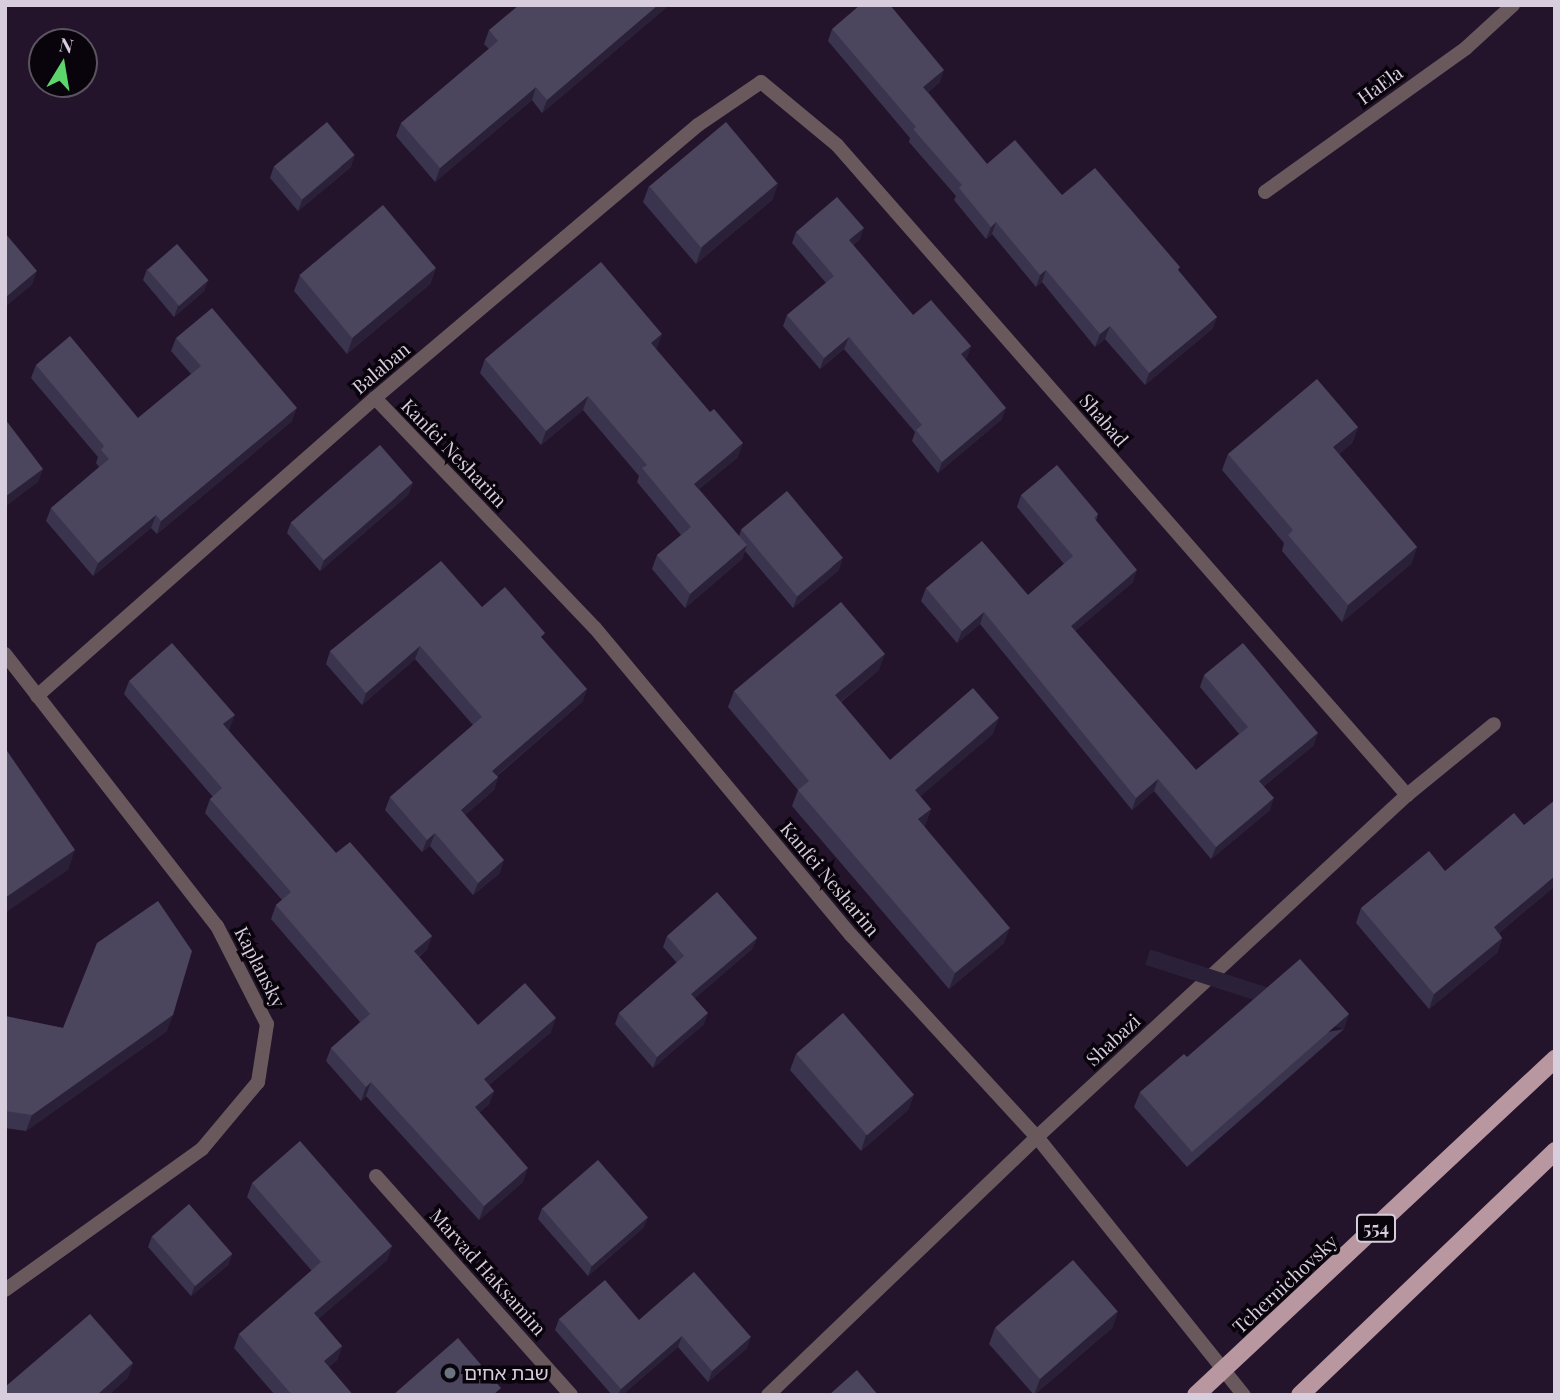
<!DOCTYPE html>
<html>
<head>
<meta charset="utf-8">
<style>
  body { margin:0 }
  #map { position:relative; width:1560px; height:1400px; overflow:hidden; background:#23142b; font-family:"Playfair Display","Noto Sans Hebrew",serif }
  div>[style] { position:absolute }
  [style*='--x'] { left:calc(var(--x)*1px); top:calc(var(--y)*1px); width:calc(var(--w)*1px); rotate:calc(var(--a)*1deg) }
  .minor>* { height:14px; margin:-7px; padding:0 7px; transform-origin:7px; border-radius:7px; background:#69595d }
  .primary>* { height:18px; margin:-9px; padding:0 9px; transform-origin:9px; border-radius:9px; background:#b897a0 }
  .wall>* { inset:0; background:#3a344e }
  .shaded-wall>* { inset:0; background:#2a2139; transform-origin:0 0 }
  .building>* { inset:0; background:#4b455d; transform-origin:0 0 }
  .dots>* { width:19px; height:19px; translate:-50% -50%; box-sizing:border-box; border:4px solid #09040c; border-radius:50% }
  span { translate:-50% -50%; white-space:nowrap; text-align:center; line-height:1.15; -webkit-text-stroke:7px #09040c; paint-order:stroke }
  .shield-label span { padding:2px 5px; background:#09040c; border:2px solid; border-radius:5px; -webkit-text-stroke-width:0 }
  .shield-label { font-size:18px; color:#d7cddd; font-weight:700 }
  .street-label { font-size:19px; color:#d7cddd }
  .poi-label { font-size:19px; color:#d7cddd }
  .left { translate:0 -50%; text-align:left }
  .frame { position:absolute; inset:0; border:7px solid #d7cddd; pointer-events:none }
  .north { position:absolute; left:28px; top:28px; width:70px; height:70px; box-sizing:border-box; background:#09040c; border:2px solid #5b5460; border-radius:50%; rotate:11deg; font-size:19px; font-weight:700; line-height:28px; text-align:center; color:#d7cddd }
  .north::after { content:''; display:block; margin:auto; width:24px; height:32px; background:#5cd56d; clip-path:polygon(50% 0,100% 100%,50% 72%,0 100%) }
</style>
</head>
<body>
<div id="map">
  <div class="minor">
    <div style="--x:1265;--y:192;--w:247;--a:-35.6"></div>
    <div style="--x:1466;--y:48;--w:64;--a:-42.5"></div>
    <div style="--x:375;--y:398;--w:318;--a:46.3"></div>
    <div style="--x:595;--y:628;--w:400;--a:50.2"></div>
    <div style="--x:851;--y:935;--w:275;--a:47.4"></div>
    <div style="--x:1037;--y:1137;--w:331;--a:51.3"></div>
    <div style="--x:5;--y:654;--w:345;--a:52.1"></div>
    <div style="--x:217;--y:926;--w:110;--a:63"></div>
    <div style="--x:267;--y:1024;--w:59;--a:98.8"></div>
    <div style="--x:258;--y:1082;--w:87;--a:129.9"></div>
    <div style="--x:202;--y:1149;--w:242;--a:144.4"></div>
    <div style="--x:37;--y:696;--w:451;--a:-41.4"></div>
    <div style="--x:375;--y:398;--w:423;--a:-40.2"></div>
    <div style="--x:698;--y:125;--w:76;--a:-34.3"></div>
    <div style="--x:761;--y:82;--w:99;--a:39.7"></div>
    <div style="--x:837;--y:145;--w:865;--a:48.75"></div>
    <div style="--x:376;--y:1176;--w:293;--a:48.3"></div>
    <div style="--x:768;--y:1395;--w:373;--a:-43.8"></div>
    <div style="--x:1037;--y:1137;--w:504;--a:-42.75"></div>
    <div style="--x:1407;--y:795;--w:112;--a:-39.2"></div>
  </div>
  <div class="primary">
    <div style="--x:1196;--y:1395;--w:492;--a:-43.1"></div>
    <div style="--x:1300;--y:1395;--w:353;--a:-43.7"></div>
  </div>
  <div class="wall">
    <div style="clip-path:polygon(669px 5px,542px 113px,532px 100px,435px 182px,396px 136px,401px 123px,489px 49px,484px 44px,489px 30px)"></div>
    <div style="clip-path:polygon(832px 29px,940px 82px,928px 92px,987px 164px,1062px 195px,1179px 271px,1217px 317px,1212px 329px,1145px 385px,1105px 339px,1095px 347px,1042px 282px,1036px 287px,992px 234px,986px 239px,954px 200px,956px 196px,909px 142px,910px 138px,828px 41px)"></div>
    <div style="clip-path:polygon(274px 166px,351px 167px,298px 211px,270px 178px)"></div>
    <div style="clip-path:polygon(778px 183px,772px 200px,696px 264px,643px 202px,649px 186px)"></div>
    <div style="clip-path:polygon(796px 232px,860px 239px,853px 245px,913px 315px,971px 346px,967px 357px,965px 359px,1002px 419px,938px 473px,912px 441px,915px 432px,844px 349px,820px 369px,783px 326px,787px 315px,826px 283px,792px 243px)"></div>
    <div style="clip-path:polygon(436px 268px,430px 284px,347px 354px,294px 291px,300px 275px)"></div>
    <div style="clip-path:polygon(147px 269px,208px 280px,204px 291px,174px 317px,143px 280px)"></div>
    <div style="clip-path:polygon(176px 338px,292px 421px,157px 534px,151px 528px,93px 576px,46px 521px,51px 508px,99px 467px,96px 463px,98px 457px,31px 378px,36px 365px,138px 418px,191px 374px,171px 351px)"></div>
    <div style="clip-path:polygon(657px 348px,655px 349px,738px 457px,699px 489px,739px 536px,741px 530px,839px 570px,793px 608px,745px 551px,742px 559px,685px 608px,652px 569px,657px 555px,681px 535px,637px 482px,639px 476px,583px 410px,541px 445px,480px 373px,485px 359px)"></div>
    <div style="clip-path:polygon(1358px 427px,1352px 443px,1339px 454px,1417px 547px,1411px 564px,1342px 622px,1282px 551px,1284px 543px,1222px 470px,1228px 454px)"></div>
    <div style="clip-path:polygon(409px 494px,320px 571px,287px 533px,291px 522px)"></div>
    <div style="clip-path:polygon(1021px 495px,1098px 514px,1096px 521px,1133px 582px,1075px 631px,1196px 770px,1239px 734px,1200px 687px,1204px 675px,1314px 745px,1264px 786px,1270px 810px,1211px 859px,1154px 791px,1132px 810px,980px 624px,957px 643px,921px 601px,926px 588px,1028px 595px,1064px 564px,1017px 507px)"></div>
    <div style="clip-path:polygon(482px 607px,543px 639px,583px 701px,497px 776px,498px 777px,494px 790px,465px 815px,500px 873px,473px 895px,430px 846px,422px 852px,385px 810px,390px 797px,473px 725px,415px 659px,362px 705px,326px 664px,330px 651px)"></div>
    <div style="clip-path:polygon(879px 670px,841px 702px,890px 760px,993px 734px,920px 796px,931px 809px,925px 825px,924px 826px,1004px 943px,949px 989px,792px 806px,798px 790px,728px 707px,734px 691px)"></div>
    <div style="clip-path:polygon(129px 681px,230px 728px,228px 730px,336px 853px,432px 936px,427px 949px,419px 957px,478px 1025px,551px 1032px,489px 1085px,494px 1091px,489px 1104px,479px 1113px,523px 1182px,479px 1220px,366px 1096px,361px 1101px,326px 1061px,331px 1048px,360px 1022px,271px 919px,276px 905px,282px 900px,205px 813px,210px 799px,213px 797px,124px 694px)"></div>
    <div style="clip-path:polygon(1445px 871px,1555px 886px,1499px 933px,1502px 938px,1497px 953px,1429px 1009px,1356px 923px,1361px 908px)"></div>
    <div style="clip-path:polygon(667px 936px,757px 938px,752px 949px,695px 998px,704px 1024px,653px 1068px,615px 1024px,619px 1013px,677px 963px,663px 947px)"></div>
    <div style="clip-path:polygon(5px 1016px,63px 1028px,167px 1031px,26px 1131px,5px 1128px)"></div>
    <div style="clip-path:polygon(1344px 1029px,1187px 1167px,1134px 1107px,1140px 1092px,1187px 1057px)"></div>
    <div style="clip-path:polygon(796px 1054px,914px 1094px,908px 1110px,861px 1151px,790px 1070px)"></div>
    <div style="clip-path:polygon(252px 1183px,392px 1246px,387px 1260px,318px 1319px,342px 1346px,337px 1360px,329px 1367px,353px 1395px,275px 1395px,234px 1348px,239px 1334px,312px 1271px,247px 1197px)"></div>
    <div style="clip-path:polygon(542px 1208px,648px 1217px,643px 1228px,588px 1276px,538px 1219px)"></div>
    <div style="clip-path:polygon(152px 1236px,232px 1254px,228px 1265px,191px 1296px,148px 1247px)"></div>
    <div style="clip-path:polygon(1118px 1311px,1112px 1328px,1034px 1395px,989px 1344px,995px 1328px)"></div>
    <div style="clip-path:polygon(559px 1319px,639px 1320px,747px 1348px,708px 1382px,678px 1347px,622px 1395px,612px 1395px,555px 1330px)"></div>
  </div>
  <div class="shaded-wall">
    <div style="clip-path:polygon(658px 5px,669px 5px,542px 113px,547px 100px)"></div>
    <div style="clip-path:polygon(944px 70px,940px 82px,919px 99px,923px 87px)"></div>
    <div style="clip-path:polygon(536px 87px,532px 100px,435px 182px,440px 168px)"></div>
    <div style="clip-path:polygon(355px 155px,351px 167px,298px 211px,302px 200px)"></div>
    <div style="clip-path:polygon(778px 183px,772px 200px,696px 264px,702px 247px)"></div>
    <div style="clip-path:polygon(996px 222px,992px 234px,986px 239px,991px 227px)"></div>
    <div style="clip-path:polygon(864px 228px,860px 239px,845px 251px,849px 240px)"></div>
    <div style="clip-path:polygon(436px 268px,430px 284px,347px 354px,353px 337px)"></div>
    <div style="clip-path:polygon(1046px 270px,1042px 282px,1036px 287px,1040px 275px)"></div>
    <div style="clip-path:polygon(37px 271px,32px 285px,5px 307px,5px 298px)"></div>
    <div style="clip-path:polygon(208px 280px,204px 291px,174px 317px,178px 306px)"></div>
    <div style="clip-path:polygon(1217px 317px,1212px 329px,1145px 385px,1149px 373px)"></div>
    <div style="clip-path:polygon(1110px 326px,1105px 339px,1095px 347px,1100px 334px)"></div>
    <div style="clip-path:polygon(662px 334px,657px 348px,646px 357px,651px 343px)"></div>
    <div style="clip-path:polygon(849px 337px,844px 349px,820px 369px,824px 358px)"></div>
    <div style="clip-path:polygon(971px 346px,967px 357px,957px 366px,961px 354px)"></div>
    <div style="clip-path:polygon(588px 396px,583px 410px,541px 445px,546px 431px)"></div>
    <div style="clip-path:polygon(297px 408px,292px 421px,157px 534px,161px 521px)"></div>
    <div style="clip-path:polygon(1006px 408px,1002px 419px,938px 473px,942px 462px)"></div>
    <div style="clip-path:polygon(1358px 427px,1352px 443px,1327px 464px,1333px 447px)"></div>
    <div style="clip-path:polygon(743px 443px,738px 457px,689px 498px,694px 484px)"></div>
    <div style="clip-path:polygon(43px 469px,38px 482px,5px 507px,5px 497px)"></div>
    <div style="clip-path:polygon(413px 483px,409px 494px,320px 571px,324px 560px)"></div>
    <div style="clip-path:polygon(156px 515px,151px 528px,93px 576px,98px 563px)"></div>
    <div style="clip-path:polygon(747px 545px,742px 559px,685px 608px,690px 594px)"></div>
    <div style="clip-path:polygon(1417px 547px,1411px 564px,1342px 622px,1348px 605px)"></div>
    <div style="clip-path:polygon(843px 558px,839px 570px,793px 608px,797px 597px)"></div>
    <div style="clip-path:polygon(1137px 570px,1133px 582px,1067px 638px,1071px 626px)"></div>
    <div style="clip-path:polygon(984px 612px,980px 624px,957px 643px,962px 631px)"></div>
    <div style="clip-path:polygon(420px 646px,415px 659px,362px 705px,366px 693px)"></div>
    <div style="clip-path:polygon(885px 654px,879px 670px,829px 711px,835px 695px)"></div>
    <div style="clip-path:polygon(587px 689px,583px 701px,488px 783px,492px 771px)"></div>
    <div style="clip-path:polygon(235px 715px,230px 728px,218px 738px,223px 724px)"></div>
    <div style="clip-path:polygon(999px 718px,993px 734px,909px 806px,915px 790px)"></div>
    <div style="clip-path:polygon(1318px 733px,1314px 745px,1255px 793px,1259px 781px)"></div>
    <div style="clip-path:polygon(498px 777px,494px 790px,456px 823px,461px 810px)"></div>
    <div style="clip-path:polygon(1158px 779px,1154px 791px,1132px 810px,1136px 798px)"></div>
    <div style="clip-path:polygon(1274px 798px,1270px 810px,1211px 859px,1216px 847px)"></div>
    <div style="clip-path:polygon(931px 809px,925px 825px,912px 835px,918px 819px)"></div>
    <div style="clip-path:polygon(435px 833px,430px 846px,422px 852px,427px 840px)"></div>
    <div style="clip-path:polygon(75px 850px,68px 870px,5px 913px,5px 898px)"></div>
    <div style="clip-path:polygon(504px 860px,500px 873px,473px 895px,478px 883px)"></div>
    <div style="clip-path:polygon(1555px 876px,1555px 886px,1488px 942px,1494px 927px)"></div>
    <div style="clip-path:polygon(1010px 928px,1004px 943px,949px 989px,955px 973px)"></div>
    <div style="clip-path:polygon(432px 936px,427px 949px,409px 965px,414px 951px)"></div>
    <div style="clip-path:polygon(757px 938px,752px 949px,687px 1005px,691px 994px)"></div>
    <div style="clip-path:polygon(1502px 938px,1497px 953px,1429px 1009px,1434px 994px)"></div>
    <div style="clip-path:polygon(708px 1013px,704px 1024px,653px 1068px,657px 1057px)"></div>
    <div style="left:1349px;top:1014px;width:16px;height:209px;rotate:108deg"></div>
    <div style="clip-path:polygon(173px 1015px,167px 1031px,26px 1131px,32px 1115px)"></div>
    <div style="clip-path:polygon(556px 1018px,551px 1032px,480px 1093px,484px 1079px)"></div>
    <div style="clip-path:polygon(371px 1082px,366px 1096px,361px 1101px,366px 1087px)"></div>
    <div style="clip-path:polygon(494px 1091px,489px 1104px,470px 1121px,475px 1107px)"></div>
    <div style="clip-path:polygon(914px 1094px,908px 1110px,861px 1151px,866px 1135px)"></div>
    <div style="clip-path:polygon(528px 1168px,523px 1182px,479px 1220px,484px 1206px)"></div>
    <div style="clip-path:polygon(648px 1217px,643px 1228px,588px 1276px,592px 1265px)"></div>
    <div style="clip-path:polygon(392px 1246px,387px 1260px,309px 1327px,314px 1313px)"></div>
    <div style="clip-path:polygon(232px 1254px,228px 1265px,191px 1296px,195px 1285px)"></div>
    <div style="clip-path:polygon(1118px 1311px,1112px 1328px,1034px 1395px,1040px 1379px)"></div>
    <div style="clip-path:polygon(682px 1336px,678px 1347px,622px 1395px,618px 1395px,621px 1389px)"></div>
    <div style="clip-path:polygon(751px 1337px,747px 1348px,708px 1382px,712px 1371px)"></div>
    <div style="clip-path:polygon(342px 1346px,337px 1360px,319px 1375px,324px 1361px)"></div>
    <div style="clip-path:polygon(133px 1363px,128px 1378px,109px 1395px,97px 1395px)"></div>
  </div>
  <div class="building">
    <div style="clip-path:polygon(519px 5px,658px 5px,547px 100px,536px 87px,440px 168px,401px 123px,498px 41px,489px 30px)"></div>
    <div style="clip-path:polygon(860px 5px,890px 5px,944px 70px,923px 87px,987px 164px,1015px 140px,1062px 195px,1095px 168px,1180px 267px,1178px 270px,1217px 317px,1149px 373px,1110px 326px,1100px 334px,1046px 270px,1040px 275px,996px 222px,991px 227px,959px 188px,962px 185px,913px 129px,916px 127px,832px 29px)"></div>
    <div style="left:327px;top:122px;width:43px;height:69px;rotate:50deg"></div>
    <div style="left:726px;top:122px;width:80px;height:100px;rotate:50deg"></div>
    <div style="clip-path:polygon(837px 197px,864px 228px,849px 240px,913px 315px,931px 300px,971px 346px,961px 354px,1006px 408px,942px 462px,916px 430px,922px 425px,849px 337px,824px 358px,787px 315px,834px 276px,796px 232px)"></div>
    <div style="left:383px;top:205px;width:82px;height:109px;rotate:50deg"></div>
    <div style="clip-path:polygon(5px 233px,37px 271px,5px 298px)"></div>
    <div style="left:177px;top:244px;width:48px;height:39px;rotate:49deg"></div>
    <div style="clip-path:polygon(601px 262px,662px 334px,651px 343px,710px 412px,714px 409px,743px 443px,694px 484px,747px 545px,690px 594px,657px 555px,691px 527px,642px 468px,647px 465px,588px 396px,546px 431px,485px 359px)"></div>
    <div style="clip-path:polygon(212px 308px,297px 408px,161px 521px,156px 515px,98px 563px,51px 508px,109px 459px,101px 450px,104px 446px,36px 365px,70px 336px,138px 418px,201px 366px,176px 338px)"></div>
    <div style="clip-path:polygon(1317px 379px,1358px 427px,1333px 447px,1417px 547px,1348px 605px,1288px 535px,1293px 530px,1228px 454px)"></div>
    <div style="clip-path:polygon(5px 419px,43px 469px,5px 497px)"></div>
    <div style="left:380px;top:445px;width:50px;height:118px;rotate:49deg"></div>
    <div style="clip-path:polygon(1057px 465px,1098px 514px,1094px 518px,1137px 570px,1071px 626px,1196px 770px,1248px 727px,1204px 675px,1243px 643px,1318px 733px,1259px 781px,1274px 798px,1216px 847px,1158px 779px,1136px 798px,984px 612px,962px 631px,926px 588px,982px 541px,1028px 595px,1073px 556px,1021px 495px)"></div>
    <div style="left:787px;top:491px;width:87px;height:60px;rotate:50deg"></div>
    <div style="clip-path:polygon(441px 561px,482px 607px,505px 587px,545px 633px,541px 637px,587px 689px,492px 771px,498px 777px,461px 810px,504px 860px,478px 883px,435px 833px,427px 840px,390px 797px,482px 717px,420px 646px,366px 693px,330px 651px)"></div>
    <div style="clip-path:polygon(841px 602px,885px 654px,835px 695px,890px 760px,973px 688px,999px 718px,915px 790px,931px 809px,918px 819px,1010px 928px,955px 973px,798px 790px,809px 781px,734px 691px)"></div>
    <div style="clip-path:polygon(172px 643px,235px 715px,223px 724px,336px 853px,350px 842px,432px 936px,414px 951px,478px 1025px,525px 983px,556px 1018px,484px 1079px,494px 1091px,475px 1107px,528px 1168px,484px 1206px,371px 1082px,366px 1087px,331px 1048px,370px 1014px,276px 905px,291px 892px,210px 799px,222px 788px,129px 681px)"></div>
    <div style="clip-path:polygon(5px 748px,75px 850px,5px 898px)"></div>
    <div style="clip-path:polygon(1555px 800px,1555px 876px,1494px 927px,1502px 938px,1434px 994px,1361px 908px,1429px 851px,1445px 871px,1514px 813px,1524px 825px)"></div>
    <div style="clip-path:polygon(717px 892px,757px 938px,691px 994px,708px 1013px,657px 1057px,619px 1013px,684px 956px,667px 936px)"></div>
    <div style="clip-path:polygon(158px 901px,192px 951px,173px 1015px,32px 1115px,5px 1111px,5px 1016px,63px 1028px,97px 943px)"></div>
    <div style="clip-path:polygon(1300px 959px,1349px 1014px,1192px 1152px,1140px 1092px,1184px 1054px,1187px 1057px)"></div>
    <div style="left:843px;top:1013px;width:108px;height:62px;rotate:49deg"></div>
    <div style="clip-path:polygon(300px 1141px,392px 1246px,314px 1313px,342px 1346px,324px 1361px,353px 1395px,292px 1395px,239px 1334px,321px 1262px,252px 1183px)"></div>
    <div style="left:598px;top:1160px;width:76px;height:74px;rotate:49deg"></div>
    <div style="left:189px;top:1204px;width:66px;height:49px;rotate:49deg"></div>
    <div style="left:1073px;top:1260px;width:68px;height:103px;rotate:49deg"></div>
    <div style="clip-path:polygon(694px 1272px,751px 1337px,712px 1371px,682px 1336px,621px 1389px,559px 1319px,605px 1280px,639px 1320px)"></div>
    <div style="clip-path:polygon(90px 1314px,133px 1363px,97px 1395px,5px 1395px,5px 1387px)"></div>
    <div style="clip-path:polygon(458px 1338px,501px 1388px,493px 1395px,393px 1395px)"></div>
    <div style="clip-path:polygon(857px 1370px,878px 1395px,829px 1395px)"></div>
  </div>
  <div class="dots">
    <div style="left:450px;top:1373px;background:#6b7280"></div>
  </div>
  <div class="shield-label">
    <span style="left:1376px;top:1228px">554</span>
  </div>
  <div class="street-label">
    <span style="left:1380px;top:85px;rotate:-36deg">HaEla</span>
    <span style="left:381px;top:368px;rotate:-40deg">Balaban</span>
    <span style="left:1104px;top:420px;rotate:49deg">Shabad</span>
    <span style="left:454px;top:453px;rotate:46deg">Kanfei Nesharim</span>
    <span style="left:830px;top:879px;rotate:50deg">Kanfei Nesharim</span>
    <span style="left:260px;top:967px;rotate:63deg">Kaplansky</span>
    <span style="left:1113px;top:1040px;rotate:-43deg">Shabazi</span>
    <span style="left:488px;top:1272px;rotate:48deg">Marvad HaKsamim</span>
    <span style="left:1285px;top:1284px;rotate:-43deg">Tchernichovsky</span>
  </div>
  <div class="poi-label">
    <span class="left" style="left:464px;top:1373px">שבת אחים</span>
  </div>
  <div class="frame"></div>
  <div class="north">N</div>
</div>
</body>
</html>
